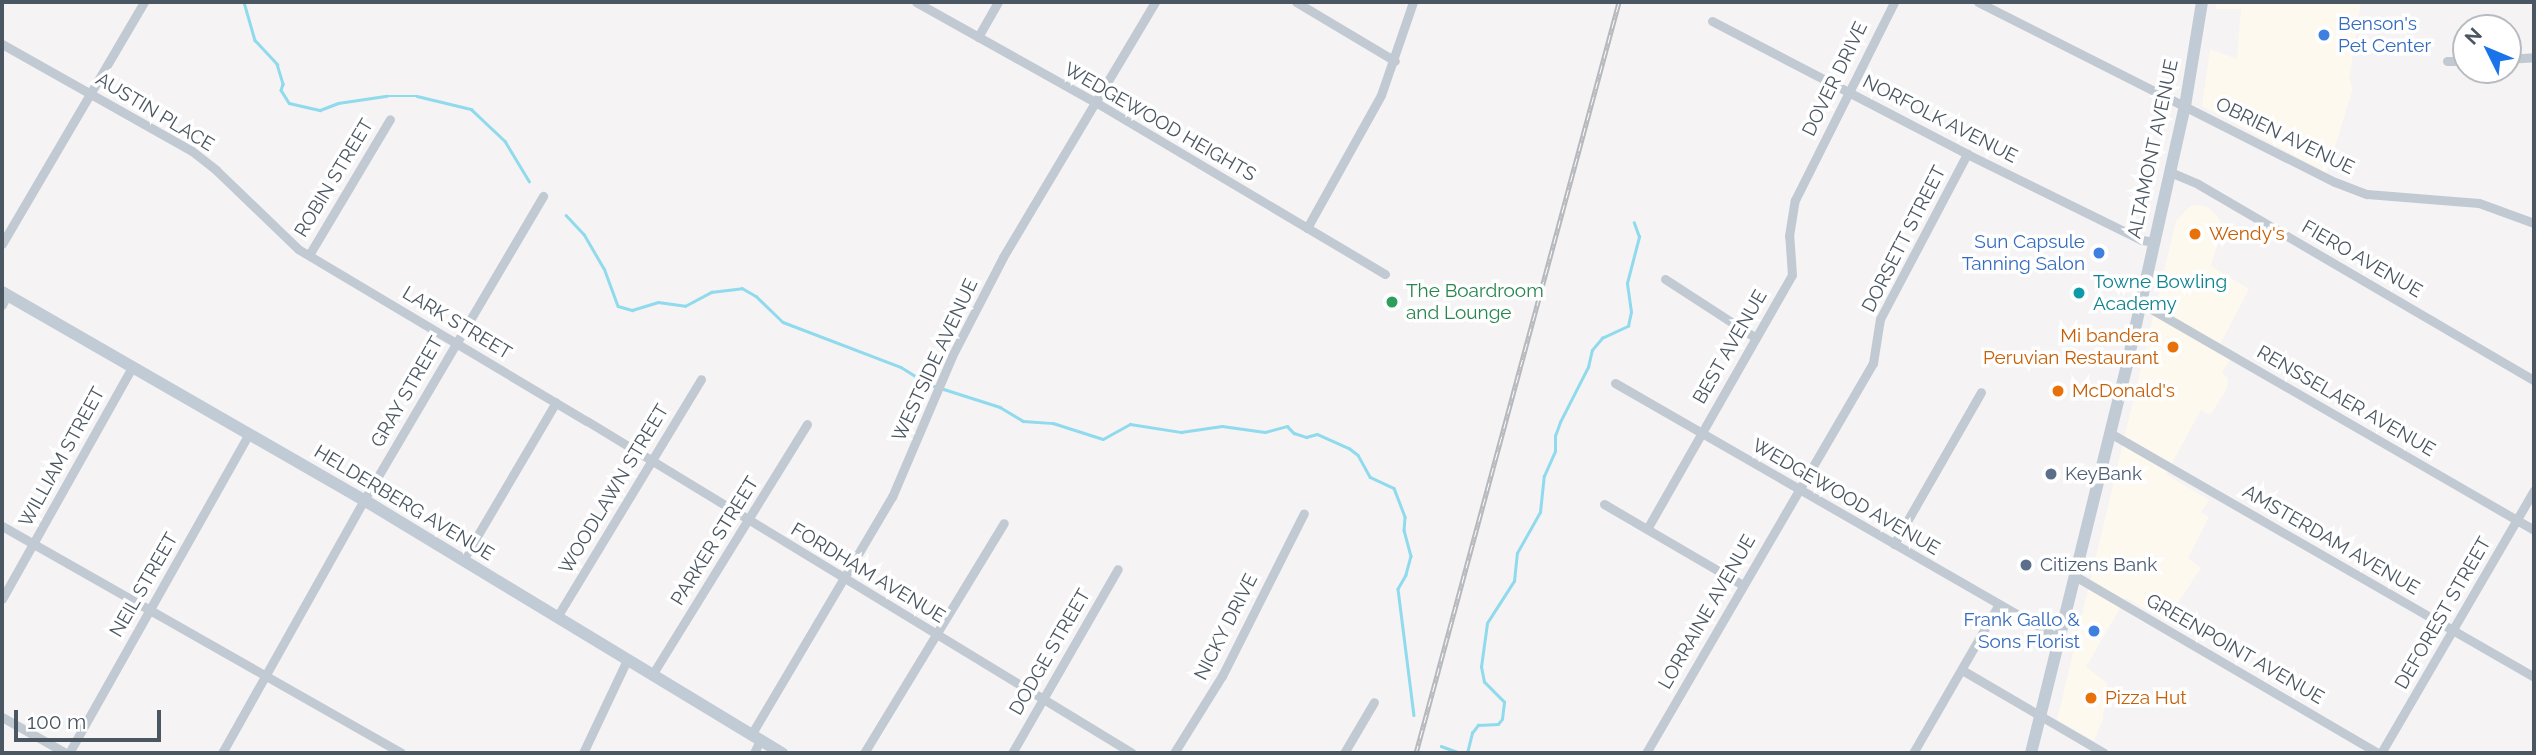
<!DOCTYPE html>
<html>
<head>
<meta charset="utf-8">
<style>
  body { margin:0 }
  #map { position:relative; width:2536px; height:755px; overflow:hidden; background:#f5f3f3; font-family:Raleway,sans-serif }
  div>[style] { position:absolute }
  [style*='--x'] { left:calc(var(--x)*1px); top:calc(var(--y)*1px); width:calc(var(--w)*1px); rotate:calc(var(--a)*1deg) }
  .commercial>* { inset:0; background:#fdf9ef }
  .stream>* { height:2.5px; margin:-1.25px; padding:0 1.25px; transform-origin:1.25px; border-radius:1.25px; background:#90daee }
  .street>* { height:9px; margin:-4.5px; padding:0 4.5px; transform-origin:4.5px; border-radius:4.5px; background:#c1cad2 }
  .secondary>* { height:12px; margin:-6px; padding:0 6px; transform-origin:6px; border-radius:6px; background:#c1cbd6 }
  .rail>* { height:5px; margin-top:-2.5px; transform-origin:0; background:repeating-linear-gradient(90deg,#fff 0 8px,#b5b8bd 0 16px); box-sizing:border-box; border-block:2px solid #b5b8bd }
  .dots>* { width:19px; height:19px; translate:-50% -50%; box-sizing:border-box; border:4px solid #fff; border-radius:50% }
  span { translate:-50% -50%; white-space:nowrap; text-align:center; line-height:1.15; -webkit-text-stroke:7px #fff; paint-order:stroke }
  .shop-label { font-size:19px; color:#366cbe }
  .left { translate:0 -50%; text-align:left }
  .right { translate:-100% -50%; text-align:right }
  .street-label { font-size:19px; color:#4a5661 }
  .food-label { font-size:19px; color:#c56008 }
  .culture-label { font-size:19px; color:#0d838f }
  .leisure-label { font-size:19px; color:#27864d }
  .service-label { font-size:19px; color:#4e5e75 }
  .frame { position:absolute; inset:0; border:4px solid #4a5661; pointer-events:none }
  .north { position:absolute; left:2452px; top:14px; width:70px; height:70px; box-sizing:border-box; background:#fff; border:2px solid #b7bbc0; border-radius:50%; rotate:313deg; font-size:19px; font-weight:700; line-height:28px; text-align:center; color:#4a5661 }
  .north::after { content:''; display:block; margin:auto; width:24px; height:32px; background:#1a73e8; clip-path:polygon(50% 0,100% 100%,50% 72%,0 100%) }
  .scale { position:absolute; left:14px; top:710px; width:147px; height:32px; box-sizing:border-box; border:4px solid #4a5661; border-top:0; padding-left:9px; font-size:21px; line-height:24px; white-space:nowrap; color:#4a5661; -webkit-text-stroke:5px #fff; paint-order:stroke }
</style>
</head>
<body>
<div id="map">
  <div class="commercial">
    <div style="clip-path:polygon(2217px 2px,2361px 2px,2349px 79px,2353px 88px,2327px 173px,2202px 106px,2210px 49px,2237px 59px,2241px 9px,2215px 9px)"></div>
    <div style="clip-path:polygon(2198px 205px,2208px 207px,2217px 216px,2223px 227px,2211px 266px,2249px 289px,2217px 350px,2231px 359px,2222px 372px,2228px 379px,2227px 389px,2210px 415px,2201px 410px,2166px 474px,2209px 500px,2201px 512px,2209px 517px,2188px 558px,2201px 568px,2166px 621px,2126px 598px,2086px 667px,2107px 683px,2103px 719px,2094px 741px,2057px 720px,2176px 221px,2190px 206px)"></div>
  </div>
  <div class="stream">
    <div style="--x:244;--y:2;--w:40;--a:74"></div>
    <div style="--x:255;--y:40;--w:33;--a:47"></div>
    <div style="--x:277;--y:64;--w:21;--a:73"></div>
    <div style="--x:283;--y:84;--w:6;--a:108"></div>
    <div style="--x:281;--y:90;--w:15;--a:58"></div>
    <div style="--x:289;--y:103;--w:32;--a:13"></div>
    <div style="--x:320;--y:110;--w:19;--a:-21"></div>
    <div style="--x:338;--y:103;--w:49;--a:-8.3"></div>
    <div style="--x:386;--y:96;--w:31;--a:0"></div>
    <div style="--x:417;--y:96;--w:56;--a:13.5"></div>
    <div style="--x:471;--y:109;--w:47;--a:43.3"></div>
    <div style="--x:505;--y:141;--w:47;--a:59"></div>
    <div style="--x:566;--y:215;--w:26;--a:47"></div>
    <div style="--x:584;--y:234;--w:39;--a:60"></div>
    <div style="--x:604;--y:268;--w:40;--a:69.8"></div>
    <div style="--x:618;--y:306;--w:15;--a:16"></div>
    <div style="--x:632;--y:310;--w:27;--a:-17"></div>
    <div style="--x:658;--y:302;--w:27;--a:8"></div>
    <div style="--x:685;--y:306;--w:30;--a:-28"></div>
    <div style="--x:711;--y:292;--w:31;--a:-7"></div>
    <div style="--x:742;--y:288;--w:16;--a:30"></div>
    <div style="--x:756;--y:296;--w:37;--a:44"></div>
    <div style="--x:783;--y:322;--w:126;--a:20.9"></div>
    <div style="--x:901;--y:367;--w:32;--a:32"></div>
    <div style="--x:928;--y:384;--w:76;--a:17.7"></div>
    <div style="--x:1000;--y:407;--w:27;--a:31"></div>
    <div style="--x:1023;--y:421;--w:30;--a:4"></div>
    <div style="--x:1053;--y:423;--w:52;--a:17.7"></div>
    <div style="--x:1103;--y:439;--w:31;--a:-29"></div>
    <div style="--x:1130;--y:424;--w:52;--a:8.9"></div>
    <div style="--x:1181;--y:432;--w:41;--a:-8.3"></div>
    <div style="--x:1222;--y:426;--w:43;--a:7.9"></div>
    <div style="--x:1265;--y:432;--w:23;--a:-15"></div>
    <div style="--x:1287;--y:426;--w:10;--a:45"></div>
    <div style="--x:1294;--y:433;--w:13;--a:18"></div>
    <div style="--x:1306;--y:437;--w:11;--a:-15"></div>
    <div style="--x:1317;--y:434;--w:35;--a:24"></div>
    <div style="--x:1349;--y:448;--w:11;--a:38"></div>
    <div style="--x:1358;--y:455;--w:25;--a:61"></div>
    <div style="--x:1370;--y:477;--w:26;--a:25"></div>
    <div style="--x:1394;--y:488;--w:31;--a:69"></div>
    <div style="--x:1405;--y:517;--w:13;--a:94"></div>
    <div style="--x:1404;--y:530;--w:27;--a:75"></div>
    <div style="--x:1411;--y:556;--w:20;--a:105"></div>
    <div style="--x:1406;--y:575;--w:16;--a:120"></div>
    <div style="--x:1398;--y:589;--w:127;--a:82.8"></div>
    <div style="--x:1441;--y:746;--w:20;--a:20"></div>
    <div style="--x:1467;--y:753;--w:21;--a:-76"></div>
    <div style="--x:1472;--y:733;--w:10;--a:-53"></div>
    <div style="--x:1478;--y:725;--w:20;--a:-3"></div>
    <div style="--x:1498;--y:724;--w:6;--a:-51"></div>
    <div style="--x:1502;--y:719;--w:17;--a:-83"></div>
    <div style="--x:1504;--y:702;--w:28;--a:-135"></div>
    <div style="--x:1484;--y:682;--w:15;--a:-101"></div>
    <div style="--x:1481;--y:667;--w:44;--a:-82.2"></div>
    <div style="--x:1487;--y:623;--w:50;--a:-57.3"></div>
    <div style="--x:1514;--y:581;--w:28;--a:-84"></div>
    <div style="--x:1517;--y:553;--w:47;--a:-60.7"></div>
    <div style="--x:1540;--y:512;--w:36;--a:-84"></div>
    <div style="--x:1544;--y:476;--w:27;--a:-66"></div>
    <div style="--x:1555;--y:451;--w:15;--a:-90"></div>
    <div style="--x:1555;--y:436;--w:15;--a:-70"></div>
    <div style="--x:1560;--y:422;--w:62;--a:-63"></div>
    <div style="--x:1588;--y:367;--w:17;--a:-77"></div>
    <div style="--x:1592;--y:350;--w:16;--a:-50"></div>
    <div style="--x:1602;--y:338;--w:29;--a:-25"></div>
    <div style="--x:1628;--y:326;--w:14;--a:-78"></div>
    <div style="--x:1631;--y:312;--w:29;--a:-98"></div>
    <div style="--x:1627;--y:283;--w:48;--a:-75.4"></div>
    <div style="--x:1639;--y:237;--w:15;--a:-110"></div>
  </div>
  <div class="street">
    <div style="--x:916;--y:2;--w:207;--a:29.2"></div>
    <div style="--x:1097;--y:103;--w:335;--a:30.7"></div>
    <div style="--x:1296;--y:2;--w:115;--a:30.8"></div>
    <div style="--x:1978;--y:2;--w:400;--a:26.8"></div>
    <div style="--x:2335;--y:182;--w:34;--a:21"></div>
    <div style="--x:2367;--y:194;--w:112;--a:4.6"></div>
    <div style="--x:2479;--y:203;--w:59;--a:20"></div>
    <div style="--x:1712;--y:21;--w:288;--a:27.5"></div>
    <div style="--x:1967;--y:154;--w:195;--a:26.2"></div>
    <div style="--x:2142;--y:240;--w:12;--a:9"></div>
    <div style="--x:978;--y:37;--w:40;--a:-60.3"></div>
    <div style="--x:2;--y:44;--w:218;--a:29.4"></div>
    <div style="--x:192;--y:151;--w:31;--a:38"></div>
    <div style="--x:216;--y:170;--w:114;--a:43.9"></div>
    <div style="--x:298;--y:249;--w:336;--a:30.8"></div>
    <div style="--x:587;--y:421;--w:638;--a:31.35"></div>
    <div style="--x:2508;--y:59;--w:26;--a:-4"></div>
    <div style="--x:2447;--y:61;--w:19;--a:0"></div>
    <div style="--x:2170;--y:172;--w:30;--a:23"></div>
    <div style="--x:2198;--y:184;--w:389;--a:30.3"></div>
    <div style="--x:1307;--y:228;--w:152;--a:-60.9"></div>
    <div style="--x:1381;--y:95;--w:98;--a:-71"></div>
    <div style="--x:2;--y:244;--w:281;--a:-59.6"></div>
    <div style="--x:309;--y:255;--w:158;--a:-59.2"></div>
    <div style="--x:1665;--y:279;--w:108;--a:33"></div>
    <div style="--x:2141;--y:303;--w:454;--a:30"></div>
    <div style="--x:2;--y:305;--w:11;--a:-63"></div>
    <div style="--x:1615;--y:383;--w:513;--a:29.91"></div>
    <div style="--x:2110;--y:433;--w:489;--a:29.9"></div>
    <div style="--x:1604;--y:504;--w:159;--a:30.3"></div>
    <div style="--x:2;--y:526;--w:459;--a:29.6"></div>
    <div style="--x:1647;--y:529;--w:292;--a:-60.3"></div>
    <div style="--x:1792;--y:275;--w:39;--a:-94"></div>
    <div style="--x:1789;--y:236;--w:36;--a:-81"></div>
    <div style="--x:1795;--y:200;--w:221;--a:-63.4"></div>
    <div style="--x:1894;--y:544;--w:175;--a:-60.2"></div>
    <div style="--x:463;--y:560;--w:183;--a:-59.5"></div>
    <div style="--x:2075;--y:576;--w:351;--a:30.3"></div>
    <div style="--x:2;--y:599;--w:266;--a:-60.7"></div>
    <div style="--x:557;--y:617;--w:278;--a:-58.8"></div>
    <div style="--x:1962;--y:670;--w:164;--a:30.3"></div>
    <div style="--x:652;--y:675;--w:295;--a:-58.3"></div>
    <div style="--x:2;--y:717;--w:73;--a:29.4"></div>
    <div style="--x:751;--y:735;--w:277;--a:-59.4"></div>
    <div style="--x:892;--y:497;--w:153;--a:-66.9"></div>
    <div style="--x:952;--y:356;--w:111;--a:-62.7"></div>
    <div style="--x:1003;--y:257;--w:297;--a:-59.2"></div>
    <div style="--x:69;--y:753;--w:366;--a:-60.6"></div>
    <div style="--x:222;--y:753;--w:290;--a:-60.7"></div>
    <div style="--x:364;--y:500;--w:353;--a:-59.5"></div>
    <div style="--x:583;--y:753;--w:103;--a:-64.7"></div>
    <div style="--x:754;--y:753;--w:14;--a:-65"></div>
    <div style="--x:864;--y:753;--w:269;--a:-58.7"></div>
    <div style="--x:1012;--y:753;--w:212;--a:-60.1"></div>
    <div style="--x:1174;--y:753;--w:91;--a:-58.1"></div>
    <div style="--x:1222;--y:676;--w:182;--a:-63.3"></div>
    <div style="--x:1344;--y:753;--w:59;--a:-59.5"></div>
    <div style="--x:1646;--y:753;--w:451;--a:-59.8"></div>
    <div style="--x:1873;--y:363;--w:45;--a:-81"></div>
    <div style="--x:1880;--y:319;--w:187;--a:-62.2"></div>
    <div style="--x:1913;--y:753;--w:170;--a:-60"></div>
    <div style="--x:2381;--y:753;--w:304;--a:-59.8"></div>
  </div>
  <div class="secondary">
    <div style="--x:2;--y:292;--w:418;--a:29.9"></div>
    <div style="--x:364;--y:500;--w:489;--a:31.2"></div>
    <div style="--x:2031;--y:753;--w:409;--a:-76.1"></div>
    <div style="--x:2129;--y:356;--w:256;--a:-77.4"></div>
    <div style="--x:2185;--y:106;--w:105;--a:-80.7"></div>
  </div>
  <div class="rail">
    <div style="--x:1416;--y:753;--w:778;--a:-74.87"></div>
  </div>
  <div class="dots">
    <div style="left:2324px;top:35px;background:#3f7fe0"></div>
    <div style="left:2195px;top:234px;background:#e8710a"></div>
    <div style="left:2099px;top:253px;background:#3f7fe0"></div>
    <div style="left:2079px;top:293px;background:#0f9aa8"></div>
    <div style="left:1392px;top:302px;background:#2e9e5b"></div>
    <div style="left:2173px;top:347px;background:#e8710a"></div>
    <div style="left:2058px;top:391px;background:#e8710a"></div>
    <div style="left:2051px;top:474px;background:#5c6f8a"></div>
    <div style="left:2026px;top:565px;background:#5c6f8a"></div>
    <div style="left:2094px;top:631px;background:#3f7fe0"></div>
    <div style="left:2091px;top:698px;background:#e8710a"></div>
  </div>
  <div class="shop-label">
    <span class="left" style="left:2338px;top:35px">Benson's<br>Pet Center</span>
    <span class="right" style="left:2085px;top:253px">Sun Capsule<br>Tanning Salon</span>
    <span class="right" style="left:2080px;top:631px">Frank Gallo &amp;<br>Sons Florist</span>
  </div>
  <div class="street-label">
    <span style="left:1835px;top:79px;rotate:-64deg">DOVER DRIVE</span>
    <span style="left:155px;top:112px;rotate:31deg">AUSTIN PLACE</span>
    <span style="left:1940px;top:119px;rotate:27deg">NORFOLK AVENUE</span>
    <span style="left:1160px;top:122px;rotate:30deg">WEDGEWOOD HEIGHTS</span>
    <span style="left:2285px;top:136px;rotate:26deg">OBRIEN AVENUE</span>
    <span style="left:2153px;top:149px;rotate:-78deg">ALTAMONT AVENUE</span>
    <span style="left:334px;top:178px;rotate:-59deg">ROBIN STREET</span>
    <span style="left:1904px;top:239px;rotate:-63deg">DORSETT STREET</span>
    <span style="left:2362px;top:259px;rotate:30deg">FIERO AVENUE</span>
    <span style="left:457px;top:323px;rotate:31deg">LARK STREET</span>
    <span style="left:1730px;top:347px;rotate:-60deg">BEST AVENUE</span>
    <span style="left:935px;top:360px;rotate:-65deg">WESTSIDE AVENUE</span>
    <span style="left:407px;top:392px;rotate:-60deg">GRAY STREET</span>
    <span style="left:2346px;top:401px;rotate:30deg">RENSSELAER AVENUE</span>
    <span style="left:62px;top:457px;rotate:-61deg">WILLIAM STREET</span>
    <span style="left:614px;top:489px;rotate:-59deg">WOODLAWN STREET</span>
    <span style="left:1846px;top:497px;rotate:30deg">WEDGEWOOD AVENUE</span>
    <span style="left:404px;top:503px;rotate:31deg">HELDERBERG AVENUE</span>
    <span style="left:2331px;top:540px;rotate:30deg">AMSTERDAM AVENUE</span>
    <span style="left:715px;top:541px;rotate:-58deg">PARKER STREET</span>
    <span style="left:868px;top:573px;rotate:31deg">FORDHAM AVENUE</span>
    <span style="left:144px;top:585px;rotate:-60deg">NEIL STREET</span>
    <span style="left:1707px;top:612px;rotate:-60deg">LORRAINE AVENUE</span>
    <span style="left:2443px;top:613px;rotate:-60deg">DEFOREST STREET</span>
    <span style="left:1226px;top:627px;rotate:-63deg">NICKY DRIVE</span>
    <span style="left:2235px;top:649px;rotate:30deg">GREENPOINT AVENUE</span>
    <span style="left:1050px;top:652px;rotate:-60deg">DODGE STREET</span>
  </div>
  <div class="food-label">
    <span class="left" style="left:2209px;top:234px">Wendy's</span>
    <span class="right" style="left:2159px;top:347px">Mi bandera<br>Peruvian Restaurant</span>
    <span class="left" style="left:2072px;top:391px">McDonald's</span>
    <span class="left" style="left:2105px;top:698px">Pizza Hut</span>
  </div>
  <div class="culture-label">
    <span class="left" style="left:2093px;top:293px">Towne Bowling<br>Academy</span>
  </div>
  <div class="leisure-label">
    <span class="left" style="left:1406px;top:302px">The Boardroom<br>and Lounge</span>
  </div>
  <div class="service-label">
    <span class="left" style="left:2065px;top:474px">KeyBank</span>
    <span class="left" style="left:2040px;top:565px">Citizens Bank</span>
  </div>
  <div class="frame"></div>
  <div class="north">N</div>
  <div class="scale">100 m</div>
</div>
</body>
</html>
